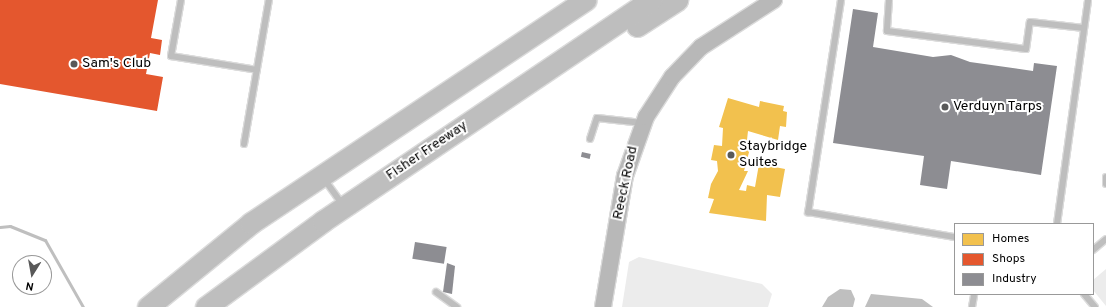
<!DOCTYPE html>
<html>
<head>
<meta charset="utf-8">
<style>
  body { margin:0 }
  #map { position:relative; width:1106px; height:307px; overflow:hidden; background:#fff; font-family:Overpass,sans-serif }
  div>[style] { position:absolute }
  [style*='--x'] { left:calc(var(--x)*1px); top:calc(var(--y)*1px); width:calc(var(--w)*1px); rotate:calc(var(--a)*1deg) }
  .green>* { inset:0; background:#ececec }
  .water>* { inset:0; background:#bfbfbf }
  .homes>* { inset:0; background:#f2c14e }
  .shops>* { inset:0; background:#e4572e }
  .industry>* { inset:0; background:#8d8d92; transform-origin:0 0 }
  .stream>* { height:3px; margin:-1.5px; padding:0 1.5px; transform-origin:1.5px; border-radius:1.5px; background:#bfbfbf }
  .roads { filter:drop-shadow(1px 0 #dbdbdb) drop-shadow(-1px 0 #dbdbdb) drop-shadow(0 1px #dbdbdb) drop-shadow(0 -1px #dbdbdb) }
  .lane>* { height:6px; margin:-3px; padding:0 3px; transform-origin:3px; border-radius:3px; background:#bebebe }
  .secondary>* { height:16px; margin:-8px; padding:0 8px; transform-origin:8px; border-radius:8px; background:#b8b8b8 }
  .highway>* { height:21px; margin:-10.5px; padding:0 10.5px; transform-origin:10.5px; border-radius:10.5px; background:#bebebe }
  .dots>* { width:11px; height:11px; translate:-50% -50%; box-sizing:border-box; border:2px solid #fff; border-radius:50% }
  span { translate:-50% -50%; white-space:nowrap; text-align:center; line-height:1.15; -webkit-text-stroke:4px #fff; paint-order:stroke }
  .poi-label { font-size:14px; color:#000 }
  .left { translate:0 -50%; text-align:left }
  .street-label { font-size:14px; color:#000 }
  .legend { position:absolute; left:954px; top:223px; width:140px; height:72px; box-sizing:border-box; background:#fff; border:1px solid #999; margin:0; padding:5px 7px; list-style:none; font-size:12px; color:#000 }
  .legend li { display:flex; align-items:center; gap:8px; height:20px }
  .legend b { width:20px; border:1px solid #999 }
  .north { position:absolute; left:12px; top:255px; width:40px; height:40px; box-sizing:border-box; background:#fff; border:1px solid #999; border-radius:50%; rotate:191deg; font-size:11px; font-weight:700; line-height:16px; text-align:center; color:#000 }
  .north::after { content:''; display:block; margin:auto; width:14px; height:18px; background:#595959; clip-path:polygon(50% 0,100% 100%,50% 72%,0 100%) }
</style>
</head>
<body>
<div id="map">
  <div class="green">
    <div style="clip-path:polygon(639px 257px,762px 284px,772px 294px,768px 307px,622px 307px,629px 262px)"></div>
    <div style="clip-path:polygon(1106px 269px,1106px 306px,1093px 290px,1093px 280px)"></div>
  </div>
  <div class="water">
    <div style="clip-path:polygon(840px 289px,851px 290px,855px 299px,853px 307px,822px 307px,828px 297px)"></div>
    <div style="clip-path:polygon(871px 294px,922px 299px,933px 307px,865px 307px)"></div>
  </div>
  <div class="homes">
    <div style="clip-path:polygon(728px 98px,759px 107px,760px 101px,784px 106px,783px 111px,787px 112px,786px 127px,780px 126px,778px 140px,748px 131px,747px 140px,752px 141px,744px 171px,748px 171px,739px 190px,746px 191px,747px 185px,755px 187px,759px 164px,785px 169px,780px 197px,767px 195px,766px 221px,709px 213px,714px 199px,708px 198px,711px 184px,718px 171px,717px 161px,711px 160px,714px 145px,722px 146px,723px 128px,719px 127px)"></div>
  </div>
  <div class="shops">
    <div style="clip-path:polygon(0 0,158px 0,151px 38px,162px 40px,160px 55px,150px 53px,146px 74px,163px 77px,157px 111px,0 84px)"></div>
  </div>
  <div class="industry">
    <div style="clip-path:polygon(853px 9px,878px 13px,873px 47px,933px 57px,951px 55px,970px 62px,1033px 71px,1034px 63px,1057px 66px,1041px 175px,951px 161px,947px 189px,920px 185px,924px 156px,833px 143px)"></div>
    <div style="left:582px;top:152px;width:9px;height:5px;rotate:13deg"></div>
    <div style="left:415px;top:242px;width:32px;height:17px;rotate:9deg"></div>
    <div style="clip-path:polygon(447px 263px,455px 266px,452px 294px,443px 292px)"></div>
  </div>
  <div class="stream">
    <div style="--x:0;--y:227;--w:10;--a:-6"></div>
    <div style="--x:10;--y:226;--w:38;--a:22"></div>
    <div style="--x:45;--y:240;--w:77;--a:60.4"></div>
  </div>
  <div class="roads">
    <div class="lane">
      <div style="--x:181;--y:0;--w:57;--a:100.1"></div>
      <div style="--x:171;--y:56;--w:87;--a:9.2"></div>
      <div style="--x:841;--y:0;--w:215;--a:98.8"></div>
      <div style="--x:808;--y:212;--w:149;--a:9.7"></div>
      <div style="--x:889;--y:0;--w:31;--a:94"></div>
      <div style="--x:887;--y:31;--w:140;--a:7.4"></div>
      <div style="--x:1026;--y:49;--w:27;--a:-82"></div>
      <div style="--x:1030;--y:22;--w:54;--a:6.3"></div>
      <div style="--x:590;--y:139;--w:22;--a:-72"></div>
      <div style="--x:597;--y:118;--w:46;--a:6.2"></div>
      <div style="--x:244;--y:144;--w:146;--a:-80.2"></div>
      <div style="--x:1106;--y:177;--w:7;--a:90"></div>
      <div style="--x:324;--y:179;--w:31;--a:54"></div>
      <div style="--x:1057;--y:224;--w:226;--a:-82.1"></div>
      <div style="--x:1093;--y:250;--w:17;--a:-40"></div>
      <div style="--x:436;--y:292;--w:26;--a:36"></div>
      <div style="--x:1084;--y:294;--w:17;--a:50"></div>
      <div style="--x:972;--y:307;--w:11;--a:-80"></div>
    </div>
    <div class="secondary">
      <div style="--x:603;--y:307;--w:133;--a:-80.5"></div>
      <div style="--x:625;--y:176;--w:63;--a:-70.4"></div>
      <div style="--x:646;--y:117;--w:48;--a:-57"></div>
      <div style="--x:672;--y:77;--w:42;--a:-46"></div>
      <div style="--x:701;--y:47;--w:87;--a:-32.8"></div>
    </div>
    <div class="highway">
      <div style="--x:637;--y:26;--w:48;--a:-33"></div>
      <div style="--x:148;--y:307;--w:133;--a:-39.2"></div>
      <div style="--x:251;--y:223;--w:402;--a:-33.7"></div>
      <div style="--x:206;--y:307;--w:145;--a:-36.3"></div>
      <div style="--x:323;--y:221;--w:396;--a:-34"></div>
    </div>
  </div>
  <div class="dots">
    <div style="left:74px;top:64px;background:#595959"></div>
    <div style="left:945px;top:107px;background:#595959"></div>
    <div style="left:731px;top:155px;background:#595959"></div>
  </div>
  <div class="poi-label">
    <span class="left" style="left:82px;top:64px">Sam's Club</span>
    <span class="left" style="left:953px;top:107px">Verduyn Tarps</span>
    <span class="left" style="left:739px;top:155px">Staybridge<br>Suites</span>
  </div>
  <div class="street-label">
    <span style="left:427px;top:151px;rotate:-34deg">Fisher Freeway</span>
    <span style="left:626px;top:183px;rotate:-78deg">Reeck Road</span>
  </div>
  <ul class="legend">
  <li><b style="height:11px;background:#f2c14e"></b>Homes</li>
  <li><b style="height:11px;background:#e4572e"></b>Shops</li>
  <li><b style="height:11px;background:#8d8d92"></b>Industry</li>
  </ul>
  <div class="north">N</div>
</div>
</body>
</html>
